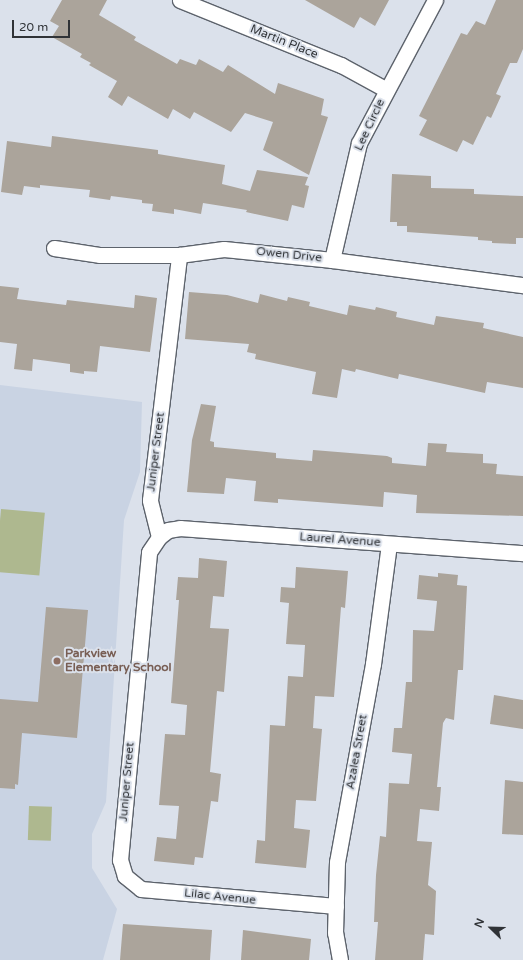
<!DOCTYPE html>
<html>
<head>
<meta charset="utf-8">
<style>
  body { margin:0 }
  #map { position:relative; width:523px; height:960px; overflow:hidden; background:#dbe1eb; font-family:"Varela Round",sans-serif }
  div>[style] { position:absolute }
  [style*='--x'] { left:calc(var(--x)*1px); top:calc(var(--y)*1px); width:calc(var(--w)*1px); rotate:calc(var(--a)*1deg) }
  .built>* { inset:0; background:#c9d3e3 }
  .green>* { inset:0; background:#aeb88f; transform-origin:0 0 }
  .building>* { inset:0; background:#aba49b }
  .roads { filter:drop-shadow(1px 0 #5d636c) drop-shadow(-1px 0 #5d636c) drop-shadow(0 1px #5d636c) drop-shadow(0 -1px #5d636c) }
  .street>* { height:15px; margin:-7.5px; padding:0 7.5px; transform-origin:7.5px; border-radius:7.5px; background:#fff }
  .dots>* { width:11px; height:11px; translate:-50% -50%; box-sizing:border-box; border:2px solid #dbe1eb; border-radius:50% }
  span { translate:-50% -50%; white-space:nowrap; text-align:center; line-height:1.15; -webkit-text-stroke:4px #dbe1eb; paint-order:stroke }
  .street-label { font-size:12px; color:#303337 }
  .education-label { font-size:12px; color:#785e54; font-weight:700 }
  .left { translate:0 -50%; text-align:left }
  .north { position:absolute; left:471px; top:908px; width:40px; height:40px; -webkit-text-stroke:3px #dbe1eb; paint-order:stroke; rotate:293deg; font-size:11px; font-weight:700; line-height:16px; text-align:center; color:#303337 }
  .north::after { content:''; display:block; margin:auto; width:14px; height:18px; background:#303337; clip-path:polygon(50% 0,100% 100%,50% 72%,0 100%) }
  .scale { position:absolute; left:12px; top:20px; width:58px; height:18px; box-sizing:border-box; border:2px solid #303337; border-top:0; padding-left:5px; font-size:12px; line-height:14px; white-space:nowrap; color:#303337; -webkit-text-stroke:3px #dbe1eb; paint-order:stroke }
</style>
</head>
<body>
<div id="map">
  <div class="built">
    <div style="clip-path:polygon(0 385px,142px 402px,140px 472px,124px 520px,106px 802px,92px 834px,92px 868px,117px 909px,103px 960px,0 960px)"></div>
  </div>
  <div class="green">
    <div style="left:1px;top:509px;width:44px;height:63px;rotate:5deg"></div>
    <div style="left:29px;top:806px;width:23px;height:34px;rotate:2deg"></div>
  </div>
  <div class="building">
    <div style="clip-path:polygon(62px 0,107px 0,99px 15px,136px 37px,134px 40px,177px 64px,180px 59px,196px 65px,199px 59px,223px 72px,228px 65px,275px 94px,278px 83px,324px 99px,321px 115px,328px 117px,309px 175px,263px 150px,273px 122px,245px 113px,231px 132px,194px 112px,190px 119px,173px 109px,168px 119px,128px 96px,122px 106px,108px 97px,117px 81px,89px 65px,91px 63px,80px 57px,82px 54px,52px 37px,59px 26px,50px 21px)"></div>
    <div style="clip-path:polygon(305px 0,389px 0,375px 26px,360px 17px,354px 28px)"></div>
    <div style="clip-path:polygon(496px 0,523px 0,523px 49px,517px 63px,510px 63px,496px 94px,501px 96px,491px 118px,487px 116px,473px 145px,463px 140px,457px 152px,419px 135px,427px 120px,419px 116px,461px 33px,467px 35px,476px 21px,485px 25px)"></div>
    <div style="clip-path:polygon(52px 136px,158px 150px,158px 154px,225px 165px,222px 184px,250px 191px,257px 170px,308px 177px,305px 185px,309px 186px,304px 208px,292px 205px,288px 221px,246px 212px,247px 210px,203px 203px,201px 214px,174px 209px,174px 214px,152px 211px,153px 204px,142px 203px,142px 200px,111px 196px,110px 200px,89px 197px,90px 190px,40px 185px,40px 188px,24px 186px,22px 195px,1px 192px,7px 141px,51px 147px)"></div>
    <div style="clip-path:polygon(392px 174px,431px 176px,431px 188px,474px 189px,474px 194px,523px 196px,523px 238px,516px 238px,516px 244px,492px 243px,492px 241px,478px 240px,478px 237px,407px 232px,407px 226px,397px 226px,397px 222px,390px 222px)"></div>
    <div style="clip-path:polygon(0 286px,19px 288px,17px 299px,66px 305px,67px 300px,134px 308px,135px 295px,157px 298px,150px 352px,100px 346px,97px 372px,84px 371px,84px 374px,70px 372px,70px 364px,33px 359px,32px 371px,14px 369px,17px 344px,0 342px)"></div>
    <div style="clip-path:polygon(189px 292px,227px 295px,258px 303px,260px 294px,287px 301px,288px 297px,310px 302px,309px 306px,347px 315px,349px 305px,375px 310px,376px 307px,397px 312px,396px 317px,434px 325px,436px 316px,484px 323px,483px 328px,523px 337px,523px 388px,487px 382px,485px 393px,399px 374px,398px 379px,356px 369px,355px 372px,342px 369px,337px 398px,312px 394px,316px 372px,255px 359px,256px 354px,247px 352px,249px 344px,185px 339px)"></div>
    <div style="clip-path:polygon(201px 404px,216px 406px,210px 441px,214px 442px,214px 447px,276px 453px,276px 458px,312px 461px,313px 450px,387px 456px,392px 458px,392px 463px,426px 466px,428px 443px,447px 444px,446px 452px,483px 454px,483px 463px,497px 464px,496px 474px,523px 476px,523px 516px,416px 513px,417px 495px,384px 492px,383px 507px,278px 499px,278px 503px,254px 501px,256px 481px,226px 478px,224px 494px,187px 492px,192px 440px)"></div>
    <div style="clip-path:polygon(199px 558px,227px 561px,224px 597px,213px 596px,210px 628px,229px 629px,224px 692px,217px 691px,210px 772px,221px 774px,218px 802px,211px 801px,203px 858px,195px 857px,194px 865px,154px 861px,157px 837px,176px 839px,179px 806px,159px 805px,165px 734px,185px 735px,187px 705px,171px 703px,179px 600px,176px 600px,178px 577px,198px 578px)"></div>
    <div style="clip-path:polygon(296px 567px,348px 571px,345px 608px,341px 607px,334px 697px,315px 696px,313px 728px,322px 729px,316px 801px,296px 800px,294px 828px,310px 830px,306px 868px,255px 863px,257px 840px,265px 841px,270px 725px,285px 726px,288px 676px,303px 677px,305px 645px,286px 644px,289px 603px,280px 602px,281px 587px,295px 588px)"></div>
    <div style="clip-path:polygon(438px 573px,458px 575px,457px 585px,467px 586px,463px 670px,458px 670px,454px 720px,446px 718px,443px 723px,437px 787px,441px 787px,439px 811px,420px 809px,417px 841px,432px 842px,428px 885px,436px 891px,434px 935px,425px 934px,423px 960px,375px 960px,378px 922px,374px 922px,376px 875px,380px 836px,386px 837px,389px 783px,409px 784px,412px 754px,392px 752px,394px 728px,402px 728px,406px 682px,412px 682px,413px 630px,434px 631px,437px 601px,417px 599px,419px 575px,438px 577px)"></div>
    <div style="clip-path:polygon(46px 607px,88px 610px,77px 738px,22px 733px,18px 785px,15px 784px,15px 789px,0 788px,0 699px,38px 702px)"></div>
    <div style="clip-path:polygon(494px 695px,523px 700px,523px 729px,490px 724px)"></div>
    <div style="clip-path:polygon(505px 780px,523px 782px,523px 835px,502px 834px)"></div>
    <div style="clip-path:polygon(123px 924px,212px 930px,210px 960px,120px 960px)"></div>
    <div style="clip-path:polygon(243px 930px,311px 939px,309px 960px,241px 960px)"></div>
  </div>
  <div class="roads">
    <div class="street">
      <div style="--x:180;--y:0;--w:174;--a:22"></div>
      <div style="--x:341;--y:65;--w:52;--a:28.5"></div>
      <div style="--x:54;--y:248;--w:47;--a:8.7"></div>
      <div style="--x:100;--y:255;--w:79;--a:0"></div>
      <div style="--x:179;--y:255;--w:45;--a:-7.6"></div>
      <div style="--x:224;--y:249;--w:109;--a:5.8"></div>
      <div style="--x:332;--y:260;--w:193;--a:7.5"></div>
      <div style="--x:332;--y:260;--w:120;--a:-77"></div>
      <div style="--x:359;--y:143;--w:162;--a:-62"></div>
      <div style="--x:159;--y:537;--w:38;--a:-104"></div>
      <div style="--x:150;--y:500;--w:247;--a:-83.2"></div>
      <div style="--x:336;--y:906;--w:196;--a:-175"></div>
      <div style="--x:141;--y:889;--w:21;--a:-141"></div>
      <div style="--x:125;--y:876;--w:17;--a:-107"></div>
      <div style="--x:120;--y:860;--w:309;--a:-84.6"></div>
      <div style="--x:149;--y:552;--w:18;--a:-56"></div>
      <div style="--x:159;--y:537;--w:11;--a:-38"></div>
      <div style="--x:168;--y:530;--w:12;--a:-9"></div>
      <div style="--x:180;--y:528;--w:344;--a:4.2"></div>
      <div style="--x:340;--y:960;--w:27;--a:-100"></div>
      <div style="--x:335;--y:933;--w:71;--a:-88.4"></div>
      <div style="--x:337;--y:862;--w:201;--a:-79.7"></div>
      <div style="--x:373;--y:664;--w:121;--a:-82.4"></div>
    </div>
  </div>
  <div class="dots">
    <div style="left:57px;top:661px;background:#8d6e63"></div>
  </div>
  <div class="street-label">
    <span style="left:284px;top:42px;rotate:22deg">Martin Place</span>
    <span style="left:370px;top:125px;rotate:-65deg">Lee Circle</span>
    <span style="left:289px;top:255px;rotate:6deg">Owen Drive</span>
    <span style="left:156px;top:452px;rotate:-83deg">Juniper Street</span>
    <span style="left:340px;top:540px;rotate:4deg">Laurel Avenue</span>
    <span style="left:357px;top:752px;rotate:-80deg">Azalea Street</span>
    <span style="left:127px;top:782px;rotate:-85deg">Juniper Street</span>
    <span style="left:220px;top:897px;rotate:6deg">Lilac Avenue</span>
  </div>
  <div class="education-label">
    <span class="left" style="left:65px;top:661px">Parkview<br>Elementary School</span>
  </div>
  <div class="north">N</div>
  <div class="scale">20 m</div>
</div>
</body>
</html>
